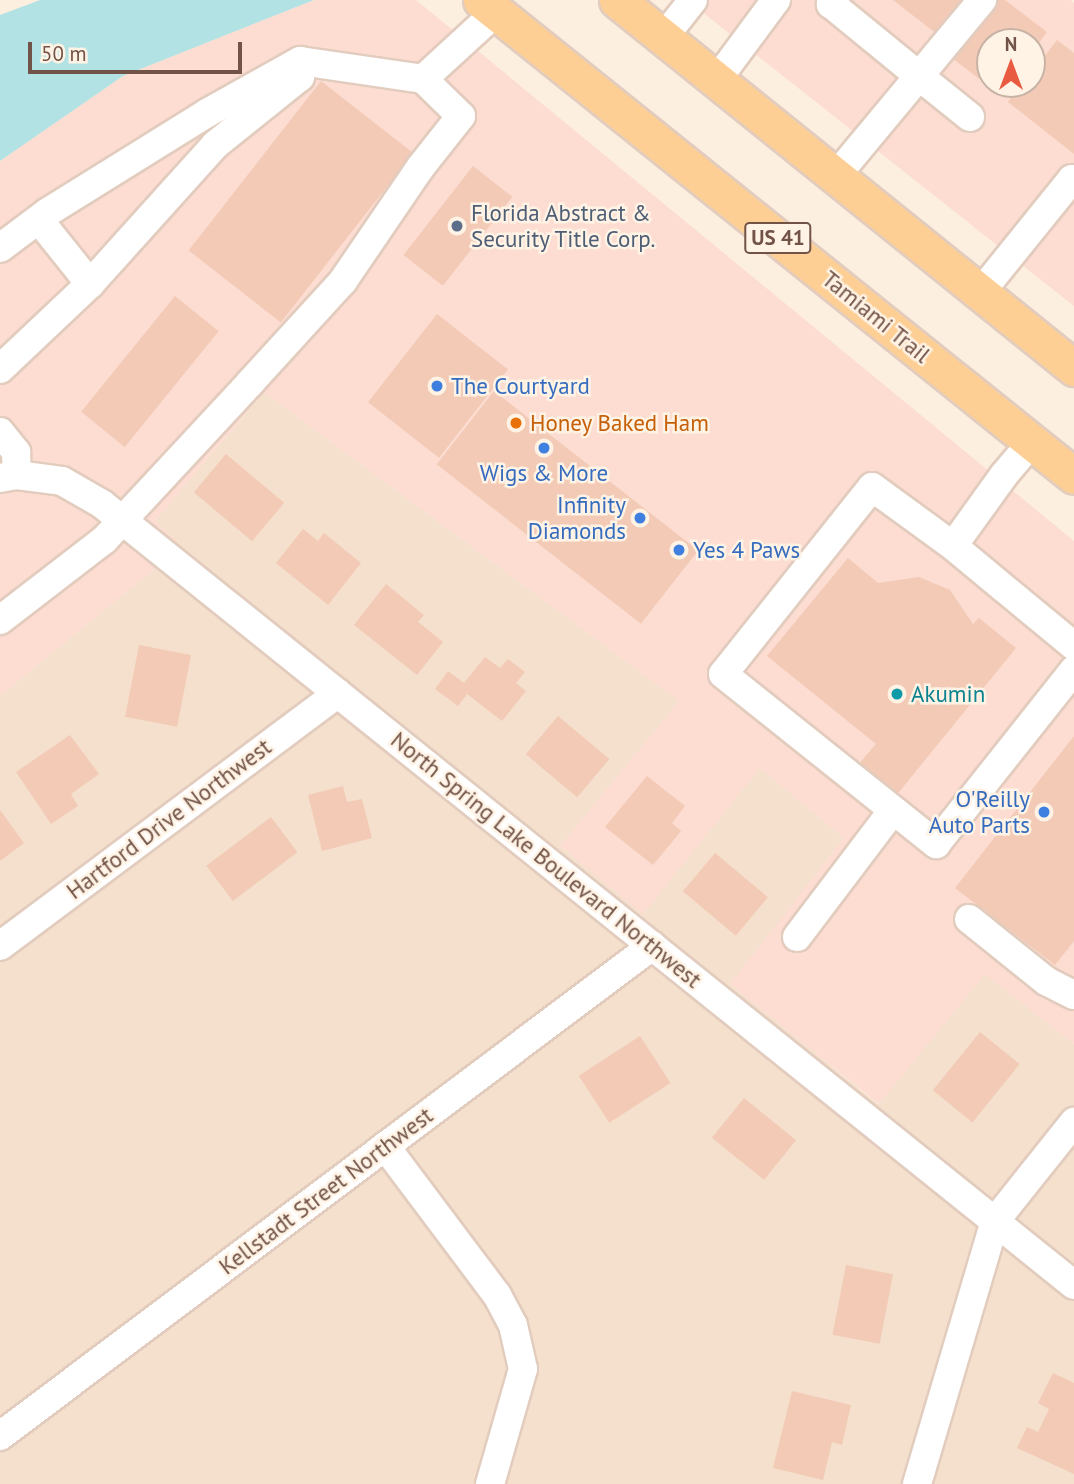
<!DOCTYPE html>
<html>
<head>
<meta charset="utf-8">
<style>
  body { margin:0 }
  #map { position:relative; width:1074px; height:1484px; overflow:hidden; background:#fcefdf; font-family:"PT Sans",sans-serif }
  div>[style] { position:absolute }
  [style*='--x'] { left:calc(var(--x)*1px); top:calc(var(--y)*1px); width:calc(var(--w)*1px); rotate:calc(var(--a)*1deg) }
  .residential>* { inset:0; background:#f4e0cd }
  .commercial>* { inset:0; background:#fddcd2 }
  .water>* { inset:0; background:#b3e2e5 }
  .building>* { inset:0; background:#f2cab6; transform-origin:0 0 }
  .roads { filter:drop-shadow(2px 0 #e2ccbe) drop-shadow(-2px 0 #e2ccbe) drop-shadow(0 2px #e2ccbe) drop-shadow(0 -2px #e2ccbe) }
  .minor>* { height:28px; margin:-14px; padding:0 14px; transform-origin:14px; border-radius:14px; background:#fff }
  .major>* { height:35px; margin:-17.5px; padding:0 17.5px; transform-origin:17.5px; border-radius:17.5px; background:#fdcf95 }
  .dots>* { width:19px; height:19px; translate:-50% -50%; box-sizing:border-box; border:4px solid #fff3e5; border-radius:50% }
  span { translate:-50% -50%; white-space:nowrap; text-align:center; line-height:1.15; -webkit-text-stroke:5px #fff3e5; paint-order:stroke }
  .shield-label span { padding:2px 5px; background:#fff3e5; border:2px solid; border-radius:5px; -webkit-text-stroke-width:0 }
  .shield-label { font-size:21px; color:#725347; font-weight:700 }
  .service-label { font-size:23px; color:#4e5e75 }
  .left { translate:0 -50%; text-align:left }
  .street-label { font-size:23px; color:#725347 }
  .shop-label { font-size:23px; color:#366cbe }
  .right { translate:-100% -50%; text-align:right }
  .food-label { font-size:23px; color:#c56008 }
  .culture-label { font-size:23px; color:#0d838f }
  .north { position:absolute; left:976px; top:28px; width:70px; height:70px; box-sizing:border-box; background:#fff3e5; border:2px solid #c7b3a6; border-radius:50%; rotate:0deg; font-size:19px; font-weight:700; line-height:28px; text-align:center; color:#725347 }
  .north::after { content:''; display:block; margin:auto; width:24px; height:32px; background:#e95b41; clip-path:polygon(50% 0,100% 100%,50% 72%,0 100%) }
  .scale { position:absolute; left:28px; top:42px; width:214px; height:32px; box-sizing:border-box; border:4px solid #725347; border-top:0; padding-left:9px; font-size:21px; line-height:24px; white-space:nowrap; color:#725347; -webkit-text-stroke:5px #fff3e5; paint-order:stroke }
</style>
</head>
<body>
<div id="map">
  <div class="residential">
    <div style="clip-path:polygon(264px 392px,679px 701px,560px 846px,643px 913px,760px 768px,844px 838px,731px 984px,878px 1104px,985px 973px,1074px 1044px,1074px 1484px,0 1484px,0 696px,153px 570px,178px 543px,155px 521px)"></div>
  </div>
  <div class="commercial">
    <div style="clip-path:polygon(314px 0,416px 0,1074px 541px,1074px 1044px,985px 974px,879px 1104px,730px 984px,844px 838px,760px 768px,643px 914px,560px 846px,679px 701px,264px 392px,155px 521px,179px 543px,153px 570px,0 696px,0 161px,123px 76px)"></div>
    <div style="clip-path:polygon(evenodd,687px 0,1071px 0,1074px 3px,1074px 306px,687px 0,990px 42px,1032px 42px,1032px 84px,990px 84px,990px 42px)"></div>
  </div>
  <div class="water">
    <div style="clip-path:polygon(40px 0,314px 0,123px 76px,0 161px,0 15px)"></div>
  </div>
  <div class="building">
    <div style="clip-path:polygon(893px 0,972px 0,942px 38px)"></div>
    <div style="clip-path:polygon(997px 0,1005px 0,1047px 32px,1032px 52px,1032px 42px,990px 42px,990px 84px,1007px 84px,999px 94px,952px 58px)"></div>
    <div style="clip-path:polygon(1057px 40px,1074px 53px,1074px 154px,1008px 102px,1022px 84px,1032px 84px,1032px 72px)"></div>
    <div style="left:321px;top:81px;width:117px;height:215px;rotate:38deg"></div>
    <div style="left:473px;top:166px;width:50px;height:113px;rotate:38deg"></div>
    <div style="left:175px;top:296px;width:56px;height:149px;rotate:39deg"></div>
    <div style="left:437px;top:314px;width:90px;height:112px;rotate:38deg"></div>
    <div style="left:494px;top:391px;width:259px;height:93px;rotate:38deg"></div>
    <div style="left:226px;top:454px;width:76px;height:50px;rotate:40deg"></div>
    <div style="clip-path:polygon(303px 529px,318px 541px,324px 533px,361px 563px,328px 605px,276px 563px)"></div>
    <div style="clip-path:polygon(848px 558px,878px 583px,919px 577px,950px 590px,973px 624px,979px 618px,1016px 648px,895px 797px,857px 766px,876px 744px,767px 656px)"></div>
    <div style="clip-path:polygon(386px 584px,424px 615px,418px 622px,443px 642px,417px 675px,354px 625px)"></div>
    <div style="left:139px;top:645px;width:53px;height:73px;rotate:11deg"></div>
    <div style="clip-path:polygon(485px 657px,500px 668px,508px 659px,525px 672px,516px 683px,526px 691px,502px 721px,467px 694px,458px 706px,435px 689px,448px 671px,464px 683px)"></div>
    <div style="left:558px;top:716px;width:67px;height:50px;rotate:40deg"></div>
    <div style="clip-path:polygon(70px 735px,99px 774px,71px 794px,78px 806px,51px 824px,16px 772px)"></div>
    <div style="clip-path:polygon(1074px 736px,1074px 941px,1055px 965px,955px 888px)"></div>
    <div style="clip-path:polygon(647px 776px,685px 806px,672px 823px,681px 831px,653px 865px,605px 827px)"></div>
    <div style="clip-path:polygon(343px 786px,347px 802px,362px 799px,372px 838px,322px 851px,308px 795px)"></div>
    <div style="clip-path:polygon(0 810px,24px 843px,0 861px)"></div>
    <div style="left:271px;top:817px;width:44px;height:81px;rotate:53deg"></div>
    <div style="left:715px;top:853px;width:69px;height:50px;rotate:40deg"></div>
    <div style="left:980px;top:1032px;width:51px;height:75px;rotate:39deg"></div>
    <div style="left:640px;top:1036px;width:56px;height:73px;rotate:57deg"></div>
    <div style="left:744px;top:1098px;width:67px;height:51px;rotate:39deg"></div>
    <div style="left:846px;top:1265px;width:48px;height:71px;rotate:11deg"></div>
    <div style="clip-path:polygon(1053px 1373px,1074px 1383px,1074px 1474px,1017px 1448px,1027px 1427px,1038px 1432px,1049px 1409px,1038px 1403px)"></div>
    <div style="clip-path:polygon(792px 1391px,851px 1405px,842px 1445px,832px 1442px,823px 1480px,773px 1468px)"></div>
  </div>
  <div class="roads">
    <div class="minor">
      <div style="--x:835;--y:0;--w:6;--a:135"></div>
      <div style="--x:831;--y:4;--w:114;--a:39.3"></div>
      <div style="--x:919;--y:76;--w:131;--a:129.7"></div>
      <div style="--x:663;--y:38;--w:48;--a:-51.7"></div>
      <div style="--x:423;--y:79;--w:99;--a:-42.5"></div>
      <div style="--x:716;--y:81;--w:101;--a:-53.5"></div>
      <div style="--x:970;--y:117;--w:65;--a:-141.2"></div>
      <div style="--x:919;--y:76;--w:99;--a:-50.3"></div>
      <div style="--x:39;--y:220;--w:82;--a:51.4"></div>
      <div style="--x:0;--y:248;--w:60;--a:-36.9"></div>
      <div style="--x:48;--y:212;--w:187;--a:-31.9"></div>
      <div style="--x:207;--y:113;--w:107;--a:-29.2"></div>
      <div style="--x:300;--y:61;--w:124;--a:8.3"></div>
      <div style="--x:423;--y:79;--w:53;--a:44.2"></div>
      <div style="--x:461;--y:116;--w:66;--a:128.3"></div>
      <div style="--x:420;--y:168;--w:137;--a:124.3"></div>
      <div style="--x:343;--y:281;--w:138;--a:132.4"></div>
      <div style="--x:250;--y:383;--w:214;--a:132.9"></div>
      <div style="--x:104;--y:540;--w:131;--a:142.4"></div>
      <div style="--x:980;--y:293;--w:146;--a:-51.1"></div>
      <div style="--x:1072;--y:179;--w:3;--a:45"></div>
      <div style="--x:0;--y:369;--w:124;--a:-43.4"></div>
      <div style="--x:90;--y:284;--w:187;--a:-48"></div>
      <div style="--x:215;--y:145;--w:109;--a:-38.7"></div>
      <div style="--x:300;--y:77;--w:4;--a:-90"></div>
      <div style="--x:0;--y:432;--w:26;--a:51"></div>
      <div style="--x:16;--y:452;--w:23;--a:88"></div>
      <div style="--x:1032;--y:442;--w:43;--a:130.3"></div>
      <div style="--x:1004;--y:475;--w:87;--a:125.7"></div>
      <div style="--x:953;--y:546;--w:100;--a:-143.9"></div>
      <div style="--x:872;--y:487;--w:239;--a:128.5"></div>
      <div style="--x:723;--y:674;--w:273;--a:38.6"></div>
      <div style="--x:936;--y:844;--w:222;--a:-51.6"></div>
      <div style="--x:0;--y:478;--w:17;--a:-10"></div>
      <div style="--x:17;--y:475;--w:45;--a:7.6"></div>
      <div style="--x:62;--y:481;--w:46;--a:29.9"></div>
      <div style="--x:102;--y:504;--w:1247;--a:38.78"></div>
      <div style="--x:953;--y:546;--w:157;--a:39.6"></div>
      <div style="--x:969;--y:919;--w:99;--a:38.8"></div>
      <div style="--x:1046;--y:981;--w:31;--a:27"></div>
      <div style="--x:797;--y:937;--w:159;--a:-52.9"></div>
      <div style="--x:0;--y:946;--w:422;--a:-36.8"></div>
      <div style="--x:385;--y:1146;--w:186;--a:53.1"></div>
      <div style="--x:497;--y:1295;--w:34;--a:62"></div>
      <div style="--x:513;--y:1325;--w:45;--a:77.2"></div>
      <div style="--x:523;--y:1369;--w:120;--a:106"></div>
      <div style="--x:0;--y:1436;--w:816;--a:-36.93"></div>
      <div style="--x:917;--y:1484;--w:274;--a:-73.5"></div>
      <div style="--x:995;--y:1221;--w:127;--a:-51.4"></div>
    </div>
    <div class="major">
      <div style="--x:481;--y:0;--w:760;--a:38.75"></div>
      <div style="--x:617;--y:0;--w:587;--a:38.84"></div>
    </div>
  </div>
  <div class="dots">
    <div style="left:457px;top:226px;background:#5c6f8a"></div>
    <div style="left:437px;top:386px;background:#3f7fe0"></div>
    <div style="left:516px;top:423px;background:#e8710a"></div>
    <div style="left:544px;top:448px;background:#3f7fe0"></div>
    <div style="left:640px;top:518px;background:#3f7fe0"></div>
    <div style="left:679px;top:550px;background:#3f7fe0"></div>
    <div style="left:897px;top:694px;background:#0f9aa8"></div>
    <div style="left:1044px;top:812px;background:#3f7fe0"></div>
  </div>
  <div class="shield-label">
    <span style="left:778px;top:238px">US 41</span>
  </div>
  <div class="service-label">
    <span class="left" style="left:471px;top:226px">Florida Abstract &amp;<br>Security Title Corp.</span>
  </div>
  <div class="street-label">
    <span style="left:876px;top:317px;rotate:39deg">Tamiami Trail</span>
    <span style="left:169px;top:819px;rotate:-37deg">Hartford Drive Northwest</span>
    <span style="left:546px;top:860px;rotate:39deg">North Spring Lake Boulevard Northwest</span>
    <span style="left:326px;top:1191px;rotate:-37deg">Kellstadt Street Northwest</span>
  </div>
  <div class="shop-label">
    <span class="left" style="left:451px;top:386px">The Courtyard</span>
    <span style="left:544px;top:473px">Wigs &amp; More</span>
    <span class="right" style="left:626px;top:518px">Infinity<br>Diamonds</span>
    <span class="left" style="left:693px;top:550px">Yes 4 Paws</span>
    <span class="right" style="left:1030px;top:812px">O'Reilly<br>Auto Parts</span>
  </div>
  <div class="food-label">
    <span class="left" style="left:530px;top:423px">Honey Baked Ham</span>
  </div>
  <div class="culture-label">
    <span class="left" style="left:911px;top:694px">Akumin</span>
  </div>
  <div class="north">N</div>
  <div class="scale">50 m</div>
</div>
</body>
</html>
